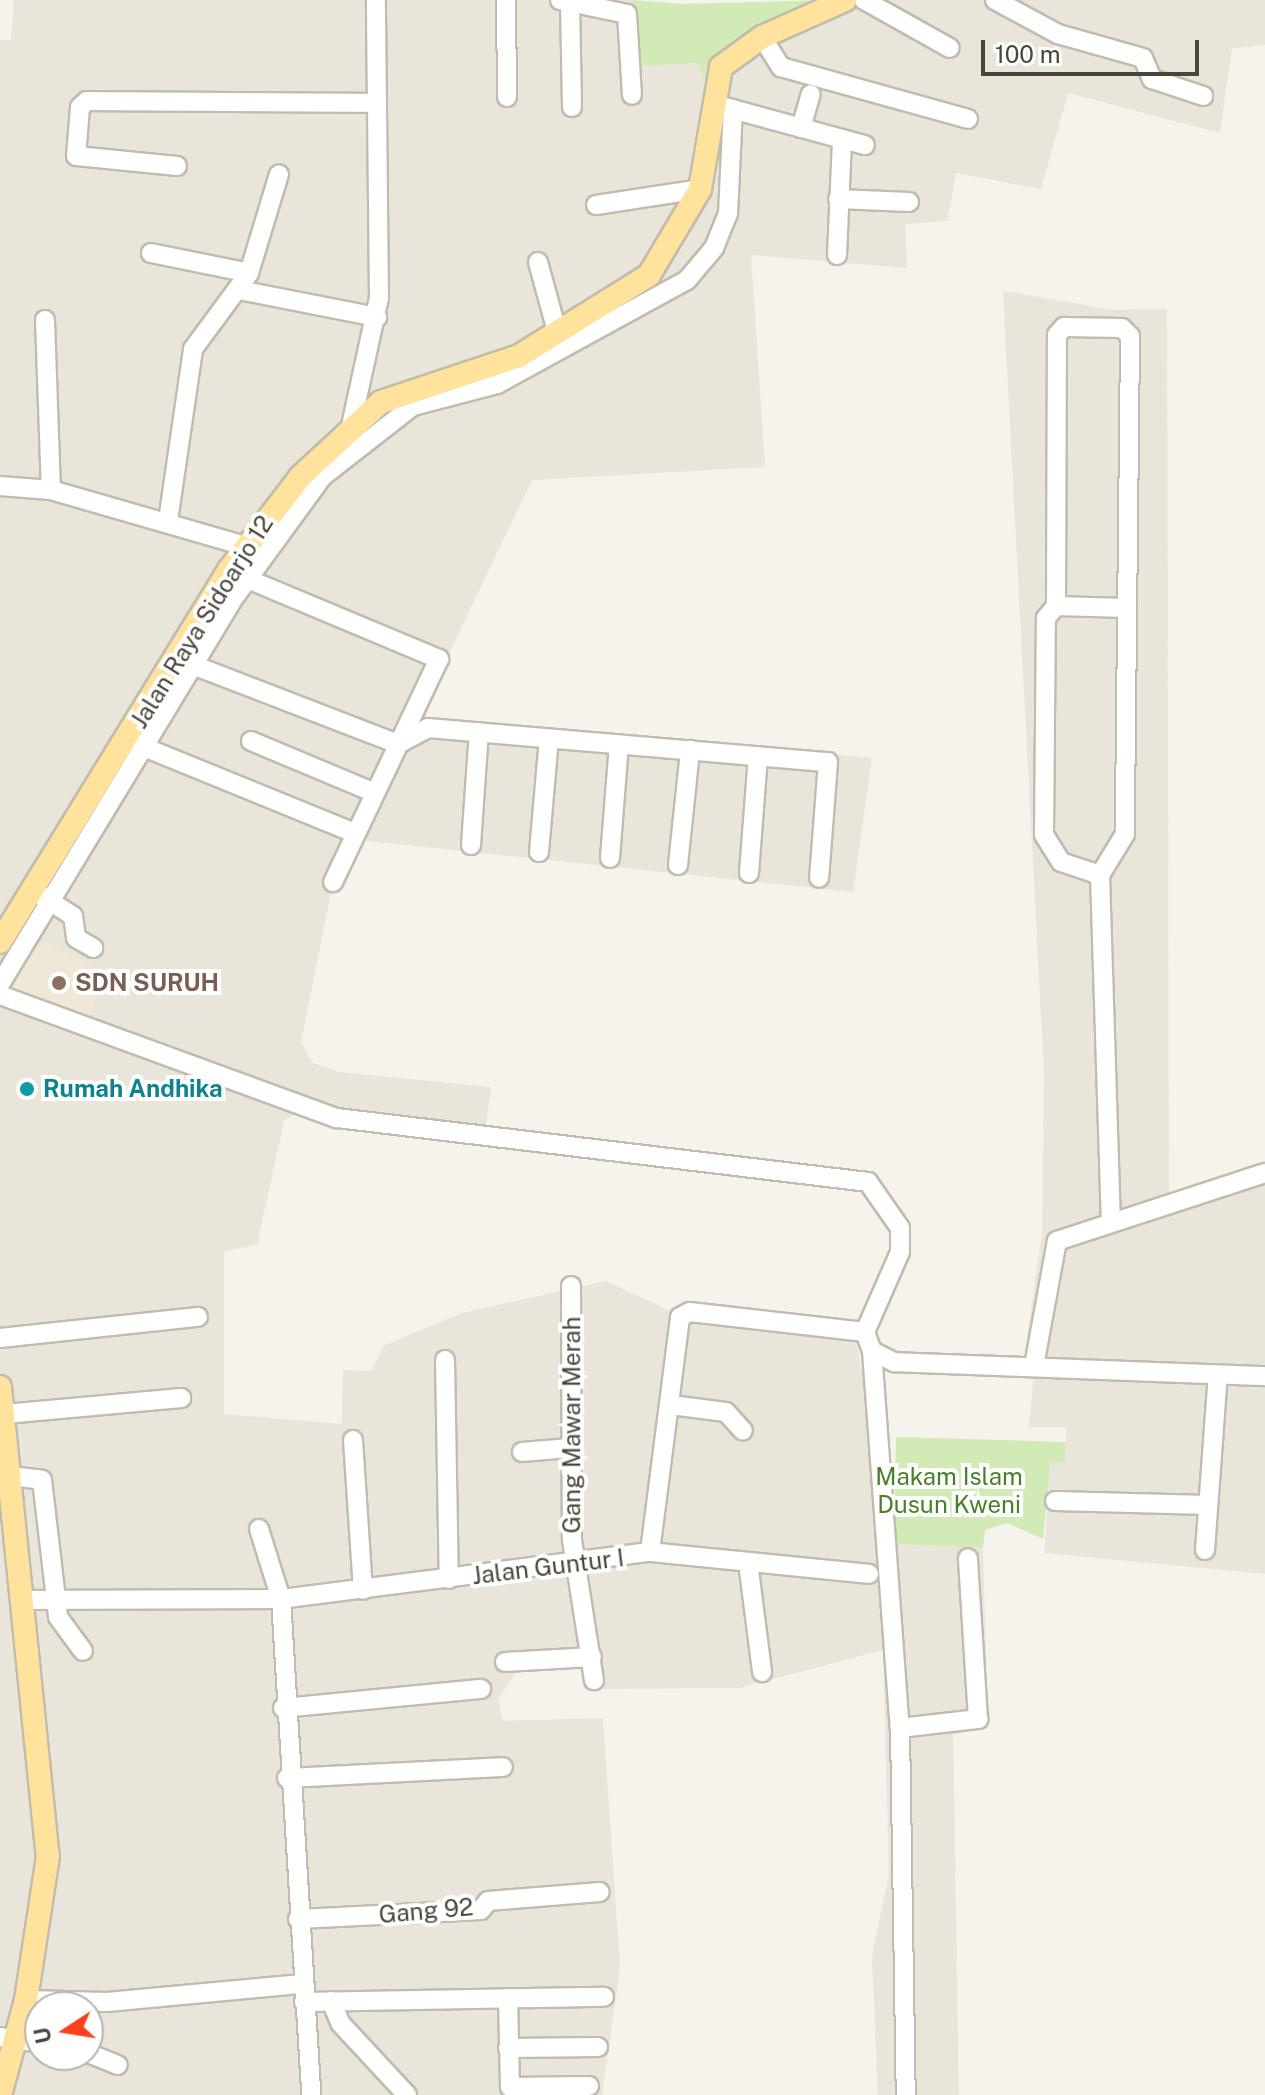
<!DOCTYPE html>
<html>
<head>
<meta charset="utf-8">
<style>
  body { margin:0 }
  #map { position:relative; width:1265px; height:2095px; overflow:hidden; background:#f6f3ec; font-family:"Public Sans",sans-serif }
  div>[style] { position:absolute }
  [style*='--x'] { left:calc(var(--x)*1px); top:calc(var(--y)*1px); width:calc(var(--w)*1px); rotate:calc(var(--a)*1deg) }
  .residential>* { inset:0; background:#eae5da }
  .education>* { inset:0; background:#efe8d6 }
  .green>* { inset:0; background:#d2eab5 }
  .roads { filter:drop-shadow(2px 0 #c2bbae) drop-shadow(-2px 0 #c2bbae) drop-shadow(0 2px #c2bbae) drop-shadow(0 -2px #c2bbae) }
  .minor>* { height:18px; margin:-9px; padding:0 9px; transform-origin:9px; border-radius:9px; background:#fff }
  .major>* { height:22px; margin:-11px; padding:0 11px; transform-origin:11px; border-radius:11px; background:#ffe39c }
  .dots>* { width:22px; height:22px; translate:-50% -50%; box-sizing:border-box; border:4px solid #fff; border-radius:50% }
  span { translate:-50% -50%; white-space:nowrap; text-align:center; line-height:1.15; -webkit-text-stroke:8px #fff; paint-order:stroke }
  .street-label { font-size:24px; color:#4b4439 }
  .education-label { font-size:24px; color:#785e54; font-weight:700 }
  .left { translate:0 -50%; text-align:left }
  .culture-label { font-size:24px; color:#0d838f; font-weight:700 }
  .park-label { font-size:24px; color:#4a7f2a }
  .north { position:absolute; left:24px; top:1991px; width:80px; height:80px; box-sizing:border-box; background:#fff; border:2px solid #b7b4b0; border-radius:50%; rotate:258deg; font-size:22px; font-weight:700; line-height:32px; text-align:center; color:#4b4439 }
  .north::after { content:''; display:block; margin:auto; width:28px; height:36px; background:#fc3f1d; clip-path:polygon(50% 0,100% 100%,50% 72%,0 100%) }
  .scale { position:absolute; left:981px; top:40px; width:218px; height:36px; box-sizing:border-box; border:4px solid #4b4439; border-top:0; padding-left:10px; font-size:24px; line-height:28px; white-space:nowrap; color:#4b4439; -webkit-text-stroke:6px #fff; paint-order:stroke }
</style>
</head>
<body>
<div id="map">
  <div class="residential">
    <div style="clip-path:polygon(evenodd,14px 0,632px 0,632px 67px,699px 63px,704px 80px,717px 61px,831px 0,1265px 0,1265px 45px,1232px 48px,1220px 133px,1068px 93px,1041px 189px,956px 173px,947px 221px,905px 224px,907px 268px,751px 255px,765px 467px,532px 480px,419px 716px,872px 758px,853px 892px,358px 840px,330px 897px,301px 1042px,313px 1063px,339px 1072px,491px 1087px,484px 1137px,304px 1109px,284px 1121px,257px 1245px,224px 1251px,224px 1414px,342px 1424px,343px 1370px,371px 1371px,385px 1345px,462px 1313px,606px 1281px,688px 1319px,856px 1340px,894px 1544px,983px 1548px,988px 1726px,953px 1735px,959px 2095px,878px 2095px,872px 1955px,889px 1874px,883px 1650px,739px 1688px,603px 1689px,597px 1653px,521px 1665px,498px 1700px,503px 1721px,603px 1718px,620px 1968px,602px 2095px,0 2095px,0 40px,11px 40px,14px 0,40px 2007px,88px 2007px,88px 2055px,40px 2055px,40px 2007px)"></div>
    <div style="clip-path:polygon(1003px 291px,1115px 310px,1167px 309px,1169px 1193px,1265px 1166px,1265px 1574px,1044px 1553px,1051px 1462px,1066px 1442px,1066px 1427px,1029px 1427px,1034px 1374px,1024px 1358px,1042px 1232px,1044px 1074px)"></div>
  </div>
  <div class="education">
    <div style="clip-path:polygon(38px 939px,106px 972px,89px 1019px,11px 994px)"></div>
  </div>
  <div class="green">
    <div style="clip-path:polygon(632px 0,682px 4px,831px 0,717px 61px,704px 80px,698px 63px,632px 67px)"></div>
    <div style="clip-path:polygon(896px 1437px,1066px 1442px,1065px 1462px,1051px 1462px,1043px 1539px,1008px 1523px,985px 1530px,983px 1548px,894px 1544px)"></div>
  </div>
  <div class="roads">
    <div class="minor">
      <div style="--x:506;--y:0;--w:97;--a:89.4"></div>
      <div style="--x:560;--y:0;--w:68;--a:11.8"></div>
      <div style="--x:627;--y:14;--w:81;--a:86.5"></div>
      <div style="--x:864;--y:0;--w:98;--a:29.2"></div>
      <div style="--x:995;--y:0;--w:72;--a:28.4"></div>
      <div style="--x:1058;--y:34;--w:88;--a:15.8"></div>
      <div style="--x:1143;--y:58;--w:23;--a:67"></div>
      <div style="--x:1152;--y:79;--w:54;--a:18.4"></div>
      <div style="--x:570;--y:2;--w:105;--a:88.9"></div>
      <div style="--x:762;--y:37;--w:36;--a:58"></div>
      <div style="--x:781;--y:67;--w:194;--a:15.5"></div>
      <div style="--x:721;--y:106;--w:149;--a:15.2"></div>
      <div style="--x:801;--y:128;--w:35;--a:-74"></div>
      <div style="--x:177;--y:166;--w:101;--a:-174.3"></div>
      <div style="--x:76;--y:156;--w:49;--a:-85.3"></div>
      <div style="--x:80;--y:107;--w:9;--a:-41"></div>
      <div style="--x:87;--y:101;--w:289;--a:0.4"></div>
      <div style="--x:838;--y:199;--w:71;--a:2.4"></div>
      <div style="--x:596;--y:205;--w:105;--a:-8.7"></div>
      <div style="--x:151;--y:253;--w:100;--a:11.5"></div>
      <div style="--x:837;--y:255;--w:116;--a:-87.5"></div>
      <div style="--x:538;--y:262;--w:76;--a:74.7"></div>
      <div style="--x:239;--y:290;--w:141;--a:11.1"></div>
      <div style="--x:45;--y:320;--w:170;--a:88"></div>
      <div style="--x:351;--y:426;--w:131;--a:-77.7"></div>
      <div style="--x:379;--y:298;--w:298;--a:-90.6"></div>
      <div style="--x:0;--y:486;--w:51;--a:4.5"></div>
      <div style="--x:51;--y:490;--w:202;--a:16.1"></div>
      <div style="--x:168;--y:521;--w:174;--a:-81.7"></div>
      <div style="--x:193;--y:349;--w:94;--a:-53.6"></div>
      <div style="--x:249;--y:273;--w:103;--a:-73.1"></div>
      <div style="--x:238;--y:575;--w:218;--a:22.7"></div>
      <div style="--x:439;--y:659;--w:247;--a:115.4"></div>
      <div style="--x:1056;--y:606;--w:271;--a:-89.8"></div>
      <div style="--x:1057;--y:335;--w:11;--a:-49"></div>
      <div style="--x:1064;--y:327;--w:58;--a:1"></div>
      <div style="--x:1122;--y:328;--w:11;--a:45"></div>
      <div style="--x:1130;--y:336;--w:498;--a:90.6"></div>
      <div style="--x:1125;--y:834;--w:48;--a:121.4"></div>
      <div style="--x:1100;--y:875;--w:344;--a:88.2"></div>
      <div style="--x:193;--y:665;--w:220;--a:21.1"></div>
      <div style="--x:398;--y:744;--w:34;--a:-28"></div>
      <div style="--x:428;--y:728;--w:401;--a:4.9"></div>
      <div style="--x:828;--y:762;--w:116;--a:94.4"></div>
      <div style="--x:251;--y:741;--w:132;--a:22.7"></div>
      <div style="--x:134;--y:743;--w:238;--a:22.2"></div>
      <div style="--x:471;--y:845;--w:113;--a:-86"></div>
      <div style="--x:539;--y:852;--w:114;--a:-85"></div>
      <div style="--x:610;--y:858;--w:114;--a:-85.5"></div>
      <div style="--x:678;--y:865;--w:116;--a:-84"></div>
      <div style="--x:749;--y:873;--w:117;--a:-85.6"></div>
      <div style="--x:1100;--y:875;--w:41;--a:-161.6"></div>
      <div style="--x:1061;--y:862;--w:32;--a:-122"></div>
      <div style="--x:1044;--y:835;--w:217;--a:-89.5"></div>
      <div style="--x:1046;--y:618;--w:16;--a:-50"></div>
      <div style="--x:1056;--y:606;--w:71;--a:1.6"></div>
      <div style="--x:42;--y:896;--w:37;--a:33"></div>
      <div style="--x:73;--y:916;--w:22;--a:82"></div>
      <div style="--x:76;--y:938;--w:20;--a:30"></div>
      <div style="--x:0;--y:984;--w:446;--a:-58.8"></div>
      <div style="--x:231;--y:602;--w:155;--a:-53.9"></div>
      <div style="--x:322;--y:477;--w:115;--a:-38"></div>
      <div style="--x:413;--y:406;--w:87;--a:-14.7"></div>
      <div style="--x:497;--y:384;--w:217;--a:-28.7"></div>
      <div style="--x:687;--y:280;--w:42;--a:-49.8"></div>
      <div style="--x:714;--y:248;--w:37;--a:-68"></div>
      <div style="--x:728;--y:214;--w:105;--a:-87.3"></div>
      <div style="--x:0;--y:995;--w:359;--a:20.1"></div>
      <div style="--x:337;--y:1118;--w:535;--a:6.87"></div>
      <div style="--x:868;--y:1182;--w:56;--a:55.2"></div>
      <div style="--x:900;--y:1228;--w:24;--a:90"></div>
      <div style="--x:900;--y:1252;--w:87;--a:113.6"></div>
      <div style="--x:865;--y:1332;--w:20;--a:70"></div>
      <div style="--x:872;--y:1351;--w:25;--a:27"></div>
      <div style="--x:894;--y:1362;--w:371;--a:2.2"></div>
      <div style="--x:571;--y:1286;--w:254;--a:89.8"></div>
      <div style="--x:572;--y:1540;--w:142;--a:81.1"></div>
      <div style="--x:0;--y:1338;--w:199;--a:-6.1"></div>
      <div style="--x:872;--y:1351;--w:378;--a:85.8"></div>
      <div style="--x:900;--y:1728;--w:367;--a:89.1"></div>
      <div style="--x:445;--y:1360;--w:219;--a:89"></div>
      <div style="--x:1034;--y:1366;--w:127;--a:-79.6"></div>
      <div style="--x:1057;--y:1241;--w:219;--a:-18.1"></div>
      <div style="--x:671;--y:1405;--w:55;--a:7.3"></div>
      <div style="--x:726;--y:1412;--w:25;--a:48"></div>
      <div style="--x:5;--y:1414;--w:177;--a:-5.2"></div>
      <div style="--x:353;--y:1440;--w:150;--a:86.2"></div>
      <div style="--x:522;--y:1452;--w:48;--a:-4.8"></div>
      <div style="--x:11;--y:1476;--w:31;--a:7"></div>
      <div style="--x:42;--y:1480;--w:138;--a:83.3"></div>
      <div style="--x:58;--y:1617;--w:42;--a:53.7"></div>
      <div style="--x:1055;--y:1501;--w:153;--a:1.5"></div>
      <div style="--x:259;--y:1529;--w:73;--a:72.6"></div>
      <div style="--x:281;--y:1599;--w:497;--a:86.5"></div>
      <div style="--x:1205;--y:1550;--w:175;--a:-85.8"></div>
      <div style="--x:650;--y:1552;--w:220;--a:5.7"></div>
      <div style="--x:748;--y:1562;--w:111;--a:82.7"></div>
      <div style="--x:21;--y:1600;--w:260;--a:-0.2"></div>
      <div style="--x:281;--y:1599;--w:372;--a:-7.3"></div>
      <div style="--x:650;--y:1552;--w:237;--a:-82.7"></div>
      <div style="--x:680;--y:1317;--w:11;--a:-27"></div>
      <div style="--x:690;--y:1312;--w:176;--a:6.5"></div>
      <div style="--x:505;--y:1662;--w:87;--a:-3.3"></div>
      <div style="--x:283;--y:1708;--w:199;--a:-5.5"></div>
      <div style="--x:900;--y:1728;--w:79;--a:-6.6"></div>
      <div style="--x:978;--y:1719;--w:161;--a:-93.6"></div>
      <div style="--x:287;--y:1778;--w:216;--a:-2.9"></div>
      <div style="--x:298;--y:1919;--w:183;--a:-2.8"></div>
      <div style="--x:481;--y:1910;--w:11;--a:-52"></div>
      <div style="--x:488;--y:1901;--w:112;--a:-4.6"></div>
      <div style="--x:508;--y:1998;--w:89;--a:88.7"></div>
      <div style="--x:510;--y:2087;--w:79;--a:-0.7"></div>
      <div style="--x:26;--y:2000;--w:81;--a:1.4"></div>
      <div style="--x:107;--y:2002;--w:196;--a:-5.3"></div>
      <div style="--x:331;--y:2001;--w:25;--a:67"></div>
      <div style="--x:341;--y:2024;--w:97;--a:47.1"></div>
      <div style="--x:304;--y:2002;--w:300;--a:-1"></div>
      <div style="--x:0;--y:2037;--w:40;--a:8.5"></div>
      <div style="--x:508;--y:2048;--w:90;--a:-0.6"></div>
      <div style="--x:88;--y:2053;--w:32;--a:22"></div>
    </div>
    <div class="major">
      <div style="--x:0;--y:942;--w:437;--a:-58.4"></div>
      <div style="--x:229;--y:570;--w:117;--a:-52.6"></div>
      <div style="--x:300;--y:477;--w:110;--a:-42.8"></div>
      <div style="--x:381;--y:402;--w:145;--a:-18.4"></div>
      <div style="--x:519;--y:356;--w:153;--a:-31.9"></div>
      <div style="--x:649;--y:275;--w:100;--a:-59.3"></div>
      <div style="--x:700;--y:189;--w:124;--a:-80.2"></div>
      <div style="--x:721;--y:67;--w:51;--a:-36.2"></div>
      <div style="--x:762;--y:37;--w:91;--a:-24"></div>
      <div style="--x:0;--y:1387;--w:471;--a:84.2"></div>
      <div style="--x:48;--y:1856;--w:146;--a:98.7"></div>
      <div style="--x:26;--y:2000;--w:98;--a:105.3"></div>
    </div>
  </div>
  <div class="dots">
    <div style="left:59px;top:983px;background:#8d6e63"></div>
    <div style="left:27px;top:1089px;background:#0f9aa8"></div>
  </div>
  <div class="street-label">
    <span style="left:202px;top:622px;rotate:-58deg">Jalan Raya Sidoarjo 12</span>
    <span style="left:572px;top:1425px;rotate:-90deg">Gang Mawar Merah</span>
    <span style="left:548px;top:1567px;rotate:-7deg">Jalan Guntur I</span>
    <span style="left:426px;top:1911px;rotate:-5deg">Gang 92</span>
  </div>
  <div class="education-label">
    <span class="left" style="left:75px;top:983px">SDN SURUH</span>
  </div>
  <div class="culture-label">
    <span class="left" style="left:43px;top:1089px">Rumah Andhika</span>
  </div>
  <div class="park-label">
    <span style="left:949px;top:1491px">Makam Islam<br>Dusun Kweni</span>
  </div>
  <div class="north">U</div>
  <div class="scale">100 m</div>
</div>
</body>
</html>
